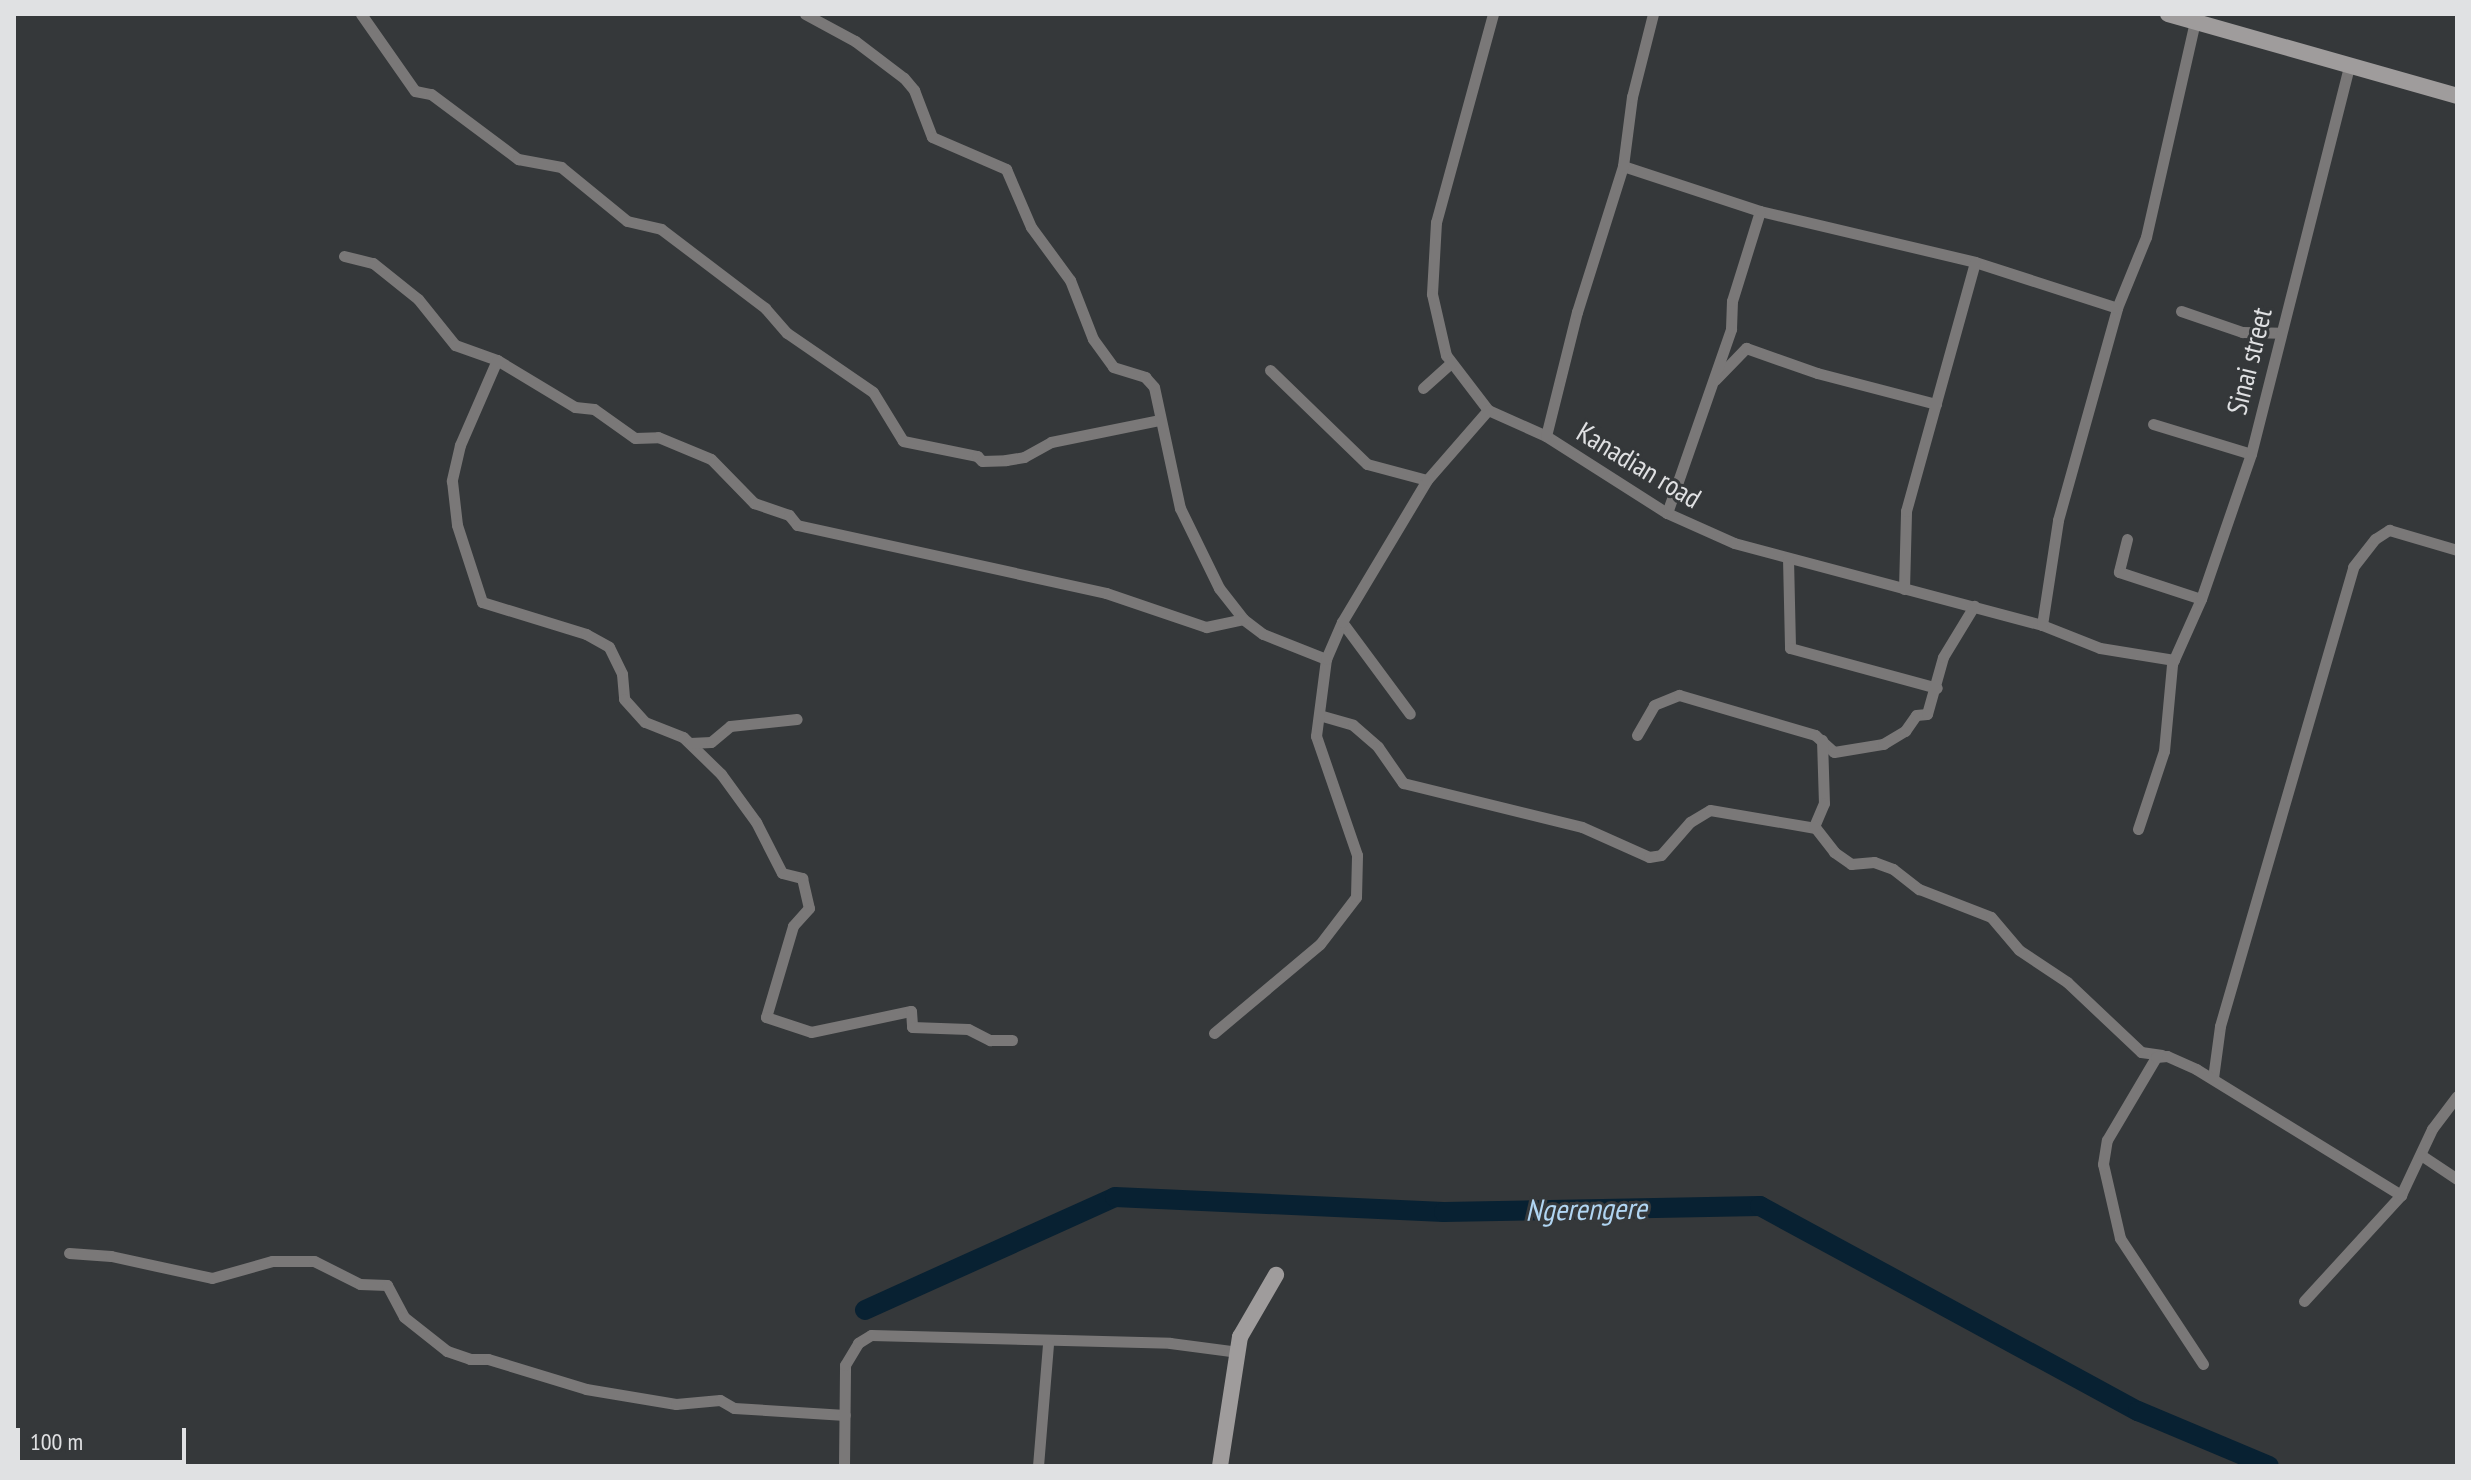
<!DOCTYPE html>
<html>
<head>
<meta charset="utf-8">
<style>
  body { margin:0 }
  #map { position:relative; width:2471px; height:1480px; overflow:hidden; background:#35383a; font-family:"PT Sans Narrow",sans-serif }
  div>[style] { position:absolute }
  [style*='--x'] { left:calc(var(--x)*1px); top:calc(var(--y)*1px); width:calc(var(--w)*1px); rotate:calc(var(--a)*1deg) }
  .river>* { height:20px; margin:-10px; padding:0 10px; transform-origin:10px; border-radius:10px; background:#082132 }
  .street>* { height:11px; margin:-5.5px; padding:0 5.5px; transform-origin:5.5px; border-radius:5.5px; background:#7a7878 }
  .secondary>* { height:16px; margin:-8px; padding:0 8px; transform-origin:8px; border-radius:8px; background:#9f9c9c }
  span { translate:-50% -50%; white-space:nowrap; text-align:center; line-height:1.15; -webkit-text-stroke:6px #35383a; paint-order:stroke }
  .street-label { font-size:28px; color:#e0e1e3 }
  .water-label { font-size:30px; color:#b0d5f2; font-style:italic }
  .frame { position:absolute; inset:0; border:16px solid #e0e1e3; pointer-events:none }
  .scale { position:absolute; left:16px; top:1428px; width:170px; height:36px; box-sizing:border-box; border:4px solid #e0e1e3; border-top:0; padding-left:10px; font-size:24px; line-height:28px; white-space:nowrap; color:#e0e1e3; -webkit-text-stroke:6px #35383a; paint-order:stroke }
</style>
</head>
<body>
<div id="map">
  <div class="river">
    <div style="--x:865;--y:1310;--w:274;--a:-24.3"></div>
    <div style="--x:1115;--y:1197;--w:329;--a:2.6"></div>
    <div style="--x:1444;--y:1212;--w:316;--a:-1.1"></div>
    <div style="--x:1760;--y:1206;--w:430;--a:28.5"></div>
    <div style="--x:2138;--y:1411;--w:142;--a:22.8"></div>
  </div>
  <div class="street">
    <div style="--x:361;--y:14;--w:94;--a:55"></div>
    <div style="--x:415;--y:91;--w:16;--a:11"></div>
    <div style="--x:431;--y:94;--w:109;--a:36.8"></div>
    <div style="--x:518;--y:159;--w:44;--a:10.5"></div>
    <div style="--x:561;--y:167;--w:85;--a:39.3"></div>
    <div style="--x:627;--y:221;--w:35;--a:13"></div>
    <div style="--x:661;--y:229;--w:131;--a:37.2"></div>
    <div style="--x:765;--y:308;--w:33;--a:49"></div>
    <div style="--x:787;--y:333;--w:104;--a:34.5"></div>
    <div style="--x:873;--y:392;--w:57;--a:58.5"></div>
    <div style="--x:903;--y:441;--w:76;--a:11.5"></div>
    <div style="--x:977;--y:456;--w:7;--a:45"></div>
    <div style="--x:982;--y:461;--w:24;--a:-2"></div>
    <div style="--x:1006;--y:460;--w:18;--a:-9"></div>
    <div style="--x:1024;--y:457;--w:31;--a:-29"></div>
    <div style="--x:1051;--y:442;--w:110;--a:-11.5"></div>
    <div style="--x:805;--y:14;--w:57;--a:28.4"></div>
    <div style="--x:855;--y:41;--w:61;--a:37.1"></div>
    <div style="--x:904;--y:78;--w:16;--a:50"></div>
    <div style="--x:914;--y:90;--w:50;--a:69"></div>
    <div style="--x:932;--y:137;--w:81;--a:23.4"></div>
    <div style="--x:1006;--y:169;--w:63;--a:66.7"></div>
    <div style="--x:1031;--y:227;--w:66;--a:53.7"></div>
    <div style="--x:1070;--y:280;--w:63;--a:68.7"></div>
    <div style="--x:1093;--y:339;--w:34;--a:54"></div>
    <div style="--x:1113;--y:367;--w:34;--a:17"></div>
    <div style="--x:1145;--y:377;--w:13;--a:48"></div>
    <div style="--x:1154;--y:387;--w:124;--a:77.9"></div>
    <div style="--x:1180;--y:508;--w:89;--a:64"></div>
    <div style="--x:1219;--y:588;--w:39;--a:52"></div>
    <div style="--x:1243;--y:619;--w:25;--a:37"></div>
    <div style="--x:1263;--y:634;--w:68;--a:21.6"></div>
    <div style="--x:1493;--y:14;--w:216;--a:105.3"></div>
    <div style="--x:1436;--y:222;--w:72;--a:93.2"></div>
    <div style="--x:1432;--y:294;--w:63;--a:77.1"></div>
    <div style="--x:1446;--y:355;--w:69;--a:52.6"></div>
    <div style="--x:1488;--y:410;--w:64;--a:24.1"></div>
    <div style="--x:1546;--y:436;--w:143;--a:32.5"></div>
    <div style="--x:1667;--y:513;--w:73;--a:24.1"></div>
    <div style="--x:1734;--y:543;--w:319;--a:14.9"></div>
    <div style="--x:2042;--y:625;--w:62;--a:21.6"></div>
    <div style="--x:2100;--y:648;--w:75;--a:9.2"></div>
    <div style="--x:1623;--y:166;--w:144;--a:18.2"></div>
    <div style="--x:1760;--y:211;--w:221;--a:13.3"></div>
    <div style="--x:1975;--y:262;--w:149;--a:17.9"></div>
    <div style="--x:344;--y:256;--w:30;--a:14"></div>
    <div style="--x:373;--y:263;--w:58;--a:38.7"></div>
    <div style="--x:418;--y:299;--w:59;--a:51.2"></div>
    <div style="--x:455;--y:345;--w:45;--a:19.7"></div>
    <div style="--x:497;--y:360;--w:91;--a:31.1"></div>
    <div style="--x:575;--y:407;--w:19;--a:6"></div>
    <div style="--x:594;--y:409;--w:50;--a:35.3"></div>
    <div style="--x:635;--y:438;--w:23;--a:-2"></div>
    <div style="--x:658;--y:437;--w:57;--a:22.5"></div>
    <div style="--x:711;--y:459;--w:62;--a:45.7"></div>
    <div style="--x:754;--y:503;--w:37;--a:19"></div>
    <div style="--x:789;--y:515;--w:13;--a:51"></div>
    <div style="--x:797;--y:525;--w:316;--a:12.4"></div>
    <div style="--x:1106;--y:593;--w:106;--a:18.8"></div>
    <div style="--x:1206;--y:627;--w:38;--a:-12"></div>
    <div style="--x:2181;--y:311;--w:65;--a:19"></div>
    <div style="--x:2242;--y:332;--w:39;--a:1"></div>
    <div style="--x:497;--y:360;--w:93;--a:113.5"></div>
    <div style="--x:460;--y:445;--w:37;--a:103"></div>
    <div style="--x:452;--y:481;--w:44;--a:83.5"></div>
    <div style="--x:457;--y:525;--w:81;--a:72"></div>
    <div style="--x:482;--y:602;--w:109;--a:17.1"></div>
    <div style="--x:586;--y:634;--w:26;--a:29"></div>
    <div style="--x:609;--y:647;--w:30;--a:64"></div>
    <div style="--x:622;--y:674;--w:25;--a:85"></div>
    <div style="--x:624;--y:699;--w:31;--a:48"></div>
    <div style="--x:645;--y:722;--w:41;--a:21.5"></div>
    <div style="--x:683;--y:737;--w:53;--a:44.2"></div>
    <div style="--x:721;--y:774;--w:59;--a:53.9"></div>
    <div style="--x:756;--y:822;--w:57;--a:63"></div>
    <div style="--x:782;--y:873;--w:21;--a:14"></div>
    <div style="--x:802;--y:878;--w:31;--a:77"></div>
    <div style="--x:809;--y:908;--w:24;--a:132"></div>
    <div style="--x:793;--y:926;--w:95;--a:106.5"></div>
    <div style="--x:766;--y:1017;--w:47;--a:18.4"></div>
    <div style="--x:811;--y:1032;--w:102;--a:-11.9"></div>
    <div style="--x:911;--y:1011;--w:16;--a:86"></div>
    <div style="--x:912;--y:1027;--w:56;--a:2"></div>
    <div style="--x:968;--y:1029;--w:25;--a:27"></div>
    <div style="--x:990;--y:1040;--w:22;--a:0"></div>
    <div style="--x:1270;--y:370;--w:135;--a:44.1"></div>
    <div style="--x:1367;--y:464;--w:62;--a:14.9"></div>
    <div style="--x:1715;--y:380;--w:45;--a:-45.9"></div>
    <div style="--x:1746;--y:348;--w:75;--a:19.4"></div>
    <div style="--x:1817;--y:373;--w:123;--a:14.6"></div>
    <div style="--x:1423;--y:388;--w:38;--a:-42"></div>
    <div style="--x:2153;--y:424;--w:102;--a:17"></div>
    <div style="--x:1546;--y:436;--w:128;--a:-76"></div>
    <div style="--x:1577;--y:312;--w:153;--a:-72.5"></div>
    <div style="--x:1623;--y:166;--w:70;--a:-82.6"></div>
    <div style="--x:1632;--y:97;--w:86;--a:-75.8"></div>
    <div style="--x:1667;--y:513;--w:195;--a:-70.8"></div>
    <div style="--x:1731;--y:329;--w:28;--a:-88"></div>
    <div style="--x:1732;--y:301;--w:94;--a:-72.7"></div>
    <div style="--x:2127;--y:539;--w:34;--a:104"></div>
    <div style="--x:2119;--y:572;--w:86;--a:18.2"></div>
    <div style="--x:1788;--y:558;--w:90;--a:88.7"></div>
    <div style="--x:1790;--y:648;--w:152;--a:15.2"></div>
    <div style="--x:1904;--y:589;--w:78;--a:-88.5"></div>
    <div style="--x:1906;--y:511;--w:258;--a:-74.5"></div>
    <div style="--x:1342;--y:622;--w:114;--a:53.5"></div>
    <div style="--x:2042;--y:625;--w:106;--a:-81.3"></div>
    <div style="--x:2058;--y:520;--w:220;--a:-74.4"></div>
    <div style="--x:2117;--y:308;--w:77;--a:-67.8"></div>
    <div style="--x:2146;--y:237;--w:221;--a:-77.2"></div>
    <div style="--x:1319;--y:715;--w:35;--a:16"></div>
    <div style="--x:1353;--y:725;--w:33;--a:41"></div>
    <div style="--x:1378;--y:747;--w:44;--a:55.2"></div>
    <div style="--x:1403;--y:783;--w:184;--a:13.8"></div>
    <div style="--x:1582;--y:827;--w:73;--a:24.1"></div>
    <div style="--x:1649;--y:857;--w:12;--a:-9"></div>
    <div style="--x:1661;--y:855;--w:44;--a:-48.7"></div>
    <div style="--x:1690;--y:822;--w:23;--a:-31"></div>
    <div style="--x:1710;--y:810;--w:107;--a:9.7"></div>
    <div style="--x:1637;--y:735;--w:34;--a:-60"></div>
    <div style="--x:1654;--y:705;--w:27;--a:-22"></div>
    <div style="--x:1679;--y:695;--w:142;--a:16.4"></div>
    <div style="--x:1815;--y:735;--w:25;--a:42"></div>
    <div style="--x:1834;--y:752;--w:50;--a:-9.3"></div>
    <div style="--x:1883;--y:744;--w:26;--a:-31"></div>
    <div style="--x:1905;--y:731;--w:19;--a:-55"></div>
    <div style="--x:1916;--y:715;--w:11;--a:-5"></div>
    <div style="--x:1927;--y:714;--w:59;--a:-74.3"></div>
    <div style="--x:1943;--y:657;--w:60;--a:-58.7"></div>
    <div style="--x:1822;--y:740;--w:63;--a:88.2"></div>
    <div style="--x:1824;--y:803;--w:25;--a:113"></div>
    <div style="--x:1814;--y:826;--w:33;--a:52"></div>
    <div style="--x:1834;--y:852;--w:21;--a:35"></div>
    <div style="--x:1851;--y:864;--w:23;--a:-5"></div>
    <div style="--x:1874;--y:862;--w:20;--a:20"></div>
    <div style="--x:1893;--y:869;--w:33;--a:38"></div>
    <div style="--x:1919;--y:889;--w:77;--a:21.3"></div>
    <div style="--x:1991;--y:917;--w:43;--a:49.7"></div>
    <div style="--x:2019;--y:950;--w:58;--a:33.7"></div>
    <div style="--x:2067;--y:982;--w:102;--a:43.4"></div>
    <div style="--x:2141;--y:1052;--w:21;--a:8"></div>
    <div style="--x:690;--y:743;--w:21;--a:-3"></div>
    <div style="--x:711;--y:742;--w:25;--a:-40"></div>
    <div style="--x:730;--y:726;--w:67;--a:-6"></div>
    <div style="--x:2138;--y:829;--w:82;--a:-71.6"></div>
    <div style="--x:2164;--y:751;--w:87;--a:-84.7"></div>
    <div style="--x:2172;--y:664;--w:71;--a:-66"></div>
    <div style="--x:2201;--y:599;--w:153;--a:-71"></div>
    <div style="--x:2251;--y:454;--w:399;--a:-75.8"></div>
    <div style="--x:1214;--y:1033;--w:138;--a:-40"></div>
    <div style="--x:1320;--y:944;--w:59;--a:-52.5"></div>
    <div style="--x:1356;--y:897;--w:42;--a:-88.6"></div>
    <div style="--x:1357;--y:855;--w:126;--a:-109"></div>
    <div style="--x:1316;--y:736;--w:78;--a:-82.6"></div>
    <div style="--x:1326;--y:659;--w:40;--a:-66.6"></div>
    <div style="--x:1342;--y:622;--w:165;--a:-59.1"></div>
    <div style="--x:1427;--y:480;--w:93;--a:-48.9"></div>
    <div style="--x:2213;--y:1078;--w:52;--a:-82.3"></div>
    <div style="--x:2220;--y:1026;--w:478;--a:-73.8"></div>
    <div style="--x:2353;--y:567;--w:36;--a:-52"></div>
    <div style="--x:2375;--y:539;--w:17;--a:-33"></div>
    <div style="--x:2389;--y:530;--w:71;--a:16.4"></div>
    <div style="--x:2421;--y:1155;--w:43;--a:33.7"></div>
    <div style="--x:69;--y:1253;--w:42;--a:4.1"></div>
    <div style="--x:111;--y:1256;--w:103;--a:12.3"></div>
    <div style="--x:212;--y:1278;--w:62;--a:-15.8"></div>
    <div style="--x:272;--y:1261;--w:42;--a:0"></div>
    <div style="--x:314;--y:1261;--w:51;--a:26.6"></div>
    <div style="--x:360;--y:1284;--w:27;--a:2"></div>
    <div style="--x:387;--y:1285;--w:36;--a:62"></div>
    <div style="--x:404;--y:1317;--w:55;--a:38.3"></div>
    <div style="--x:447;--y:1351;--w:24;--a:19"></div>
    <div style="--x:470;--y:1359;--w:18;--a:0"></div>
    <div style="--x:488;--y:1359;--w:102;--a:17"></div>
    <div style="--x:586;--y:1389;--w:91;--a:9.5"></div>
    <div style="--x:676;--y:1404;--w:44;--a:-5.2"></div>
    <div style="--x:720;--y:1400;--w:16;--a:30"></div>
    <div style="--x:734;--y:1408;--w:111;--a:3.6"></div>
    <div style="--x:2304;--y:1301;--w:144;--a:-47.5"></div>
    <div style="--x:2401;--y:1195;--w:73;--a:-64.8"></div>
    <div style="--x:2432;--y:1129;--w:41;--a:-52.9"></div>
    <div style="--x:2203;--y:1364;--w:151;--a:-123.4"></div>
    <div style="--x:2120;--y:1238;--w:76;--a:-102.9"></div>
    <div style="--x:2103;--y:1164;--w:24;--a:-81"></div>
    <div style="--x:2107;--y:1140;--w:96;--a:-59.4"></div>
    <div style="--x:2156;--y:1057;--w:11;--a:-5"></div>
    <div style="--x:2167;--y:1056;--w:32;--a:24"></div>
    <div style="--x:2196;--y:1069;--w:241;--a:31.6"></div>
    <div style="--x:844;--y:1466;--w:101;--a:-89.4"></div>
    <div style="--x:845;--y:1365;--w:26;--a:-59"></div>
    <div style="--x:858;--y:1343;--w:15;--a:-32"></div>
    <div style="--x:871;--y:1335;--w:299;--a:1.5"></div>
    <div style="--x:1170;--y:1343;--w:69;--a:7.5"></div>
    <div style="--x:1038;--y:1466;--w:122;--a:-85.3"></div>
  </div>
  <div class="secondary">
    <div style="--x:2168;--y:14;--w:300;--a:15.8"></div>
    <div style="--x:1220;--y:1466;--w:131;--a:-81.2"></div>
    <div style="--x:1240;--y:1337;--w:72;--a:-59.9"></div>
  </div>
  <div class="street-label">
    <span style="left:2249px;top:361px;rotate:-76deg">Sinai street</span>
    <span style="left:1639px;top:465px;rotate:31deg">Kanadian road</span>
  </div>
  <div class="water-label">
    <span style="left:1586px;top:1209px;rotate:-1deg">Ngerengere</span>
  </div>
  <div class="frame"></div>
  <div class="scale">100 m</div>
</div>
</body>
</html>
